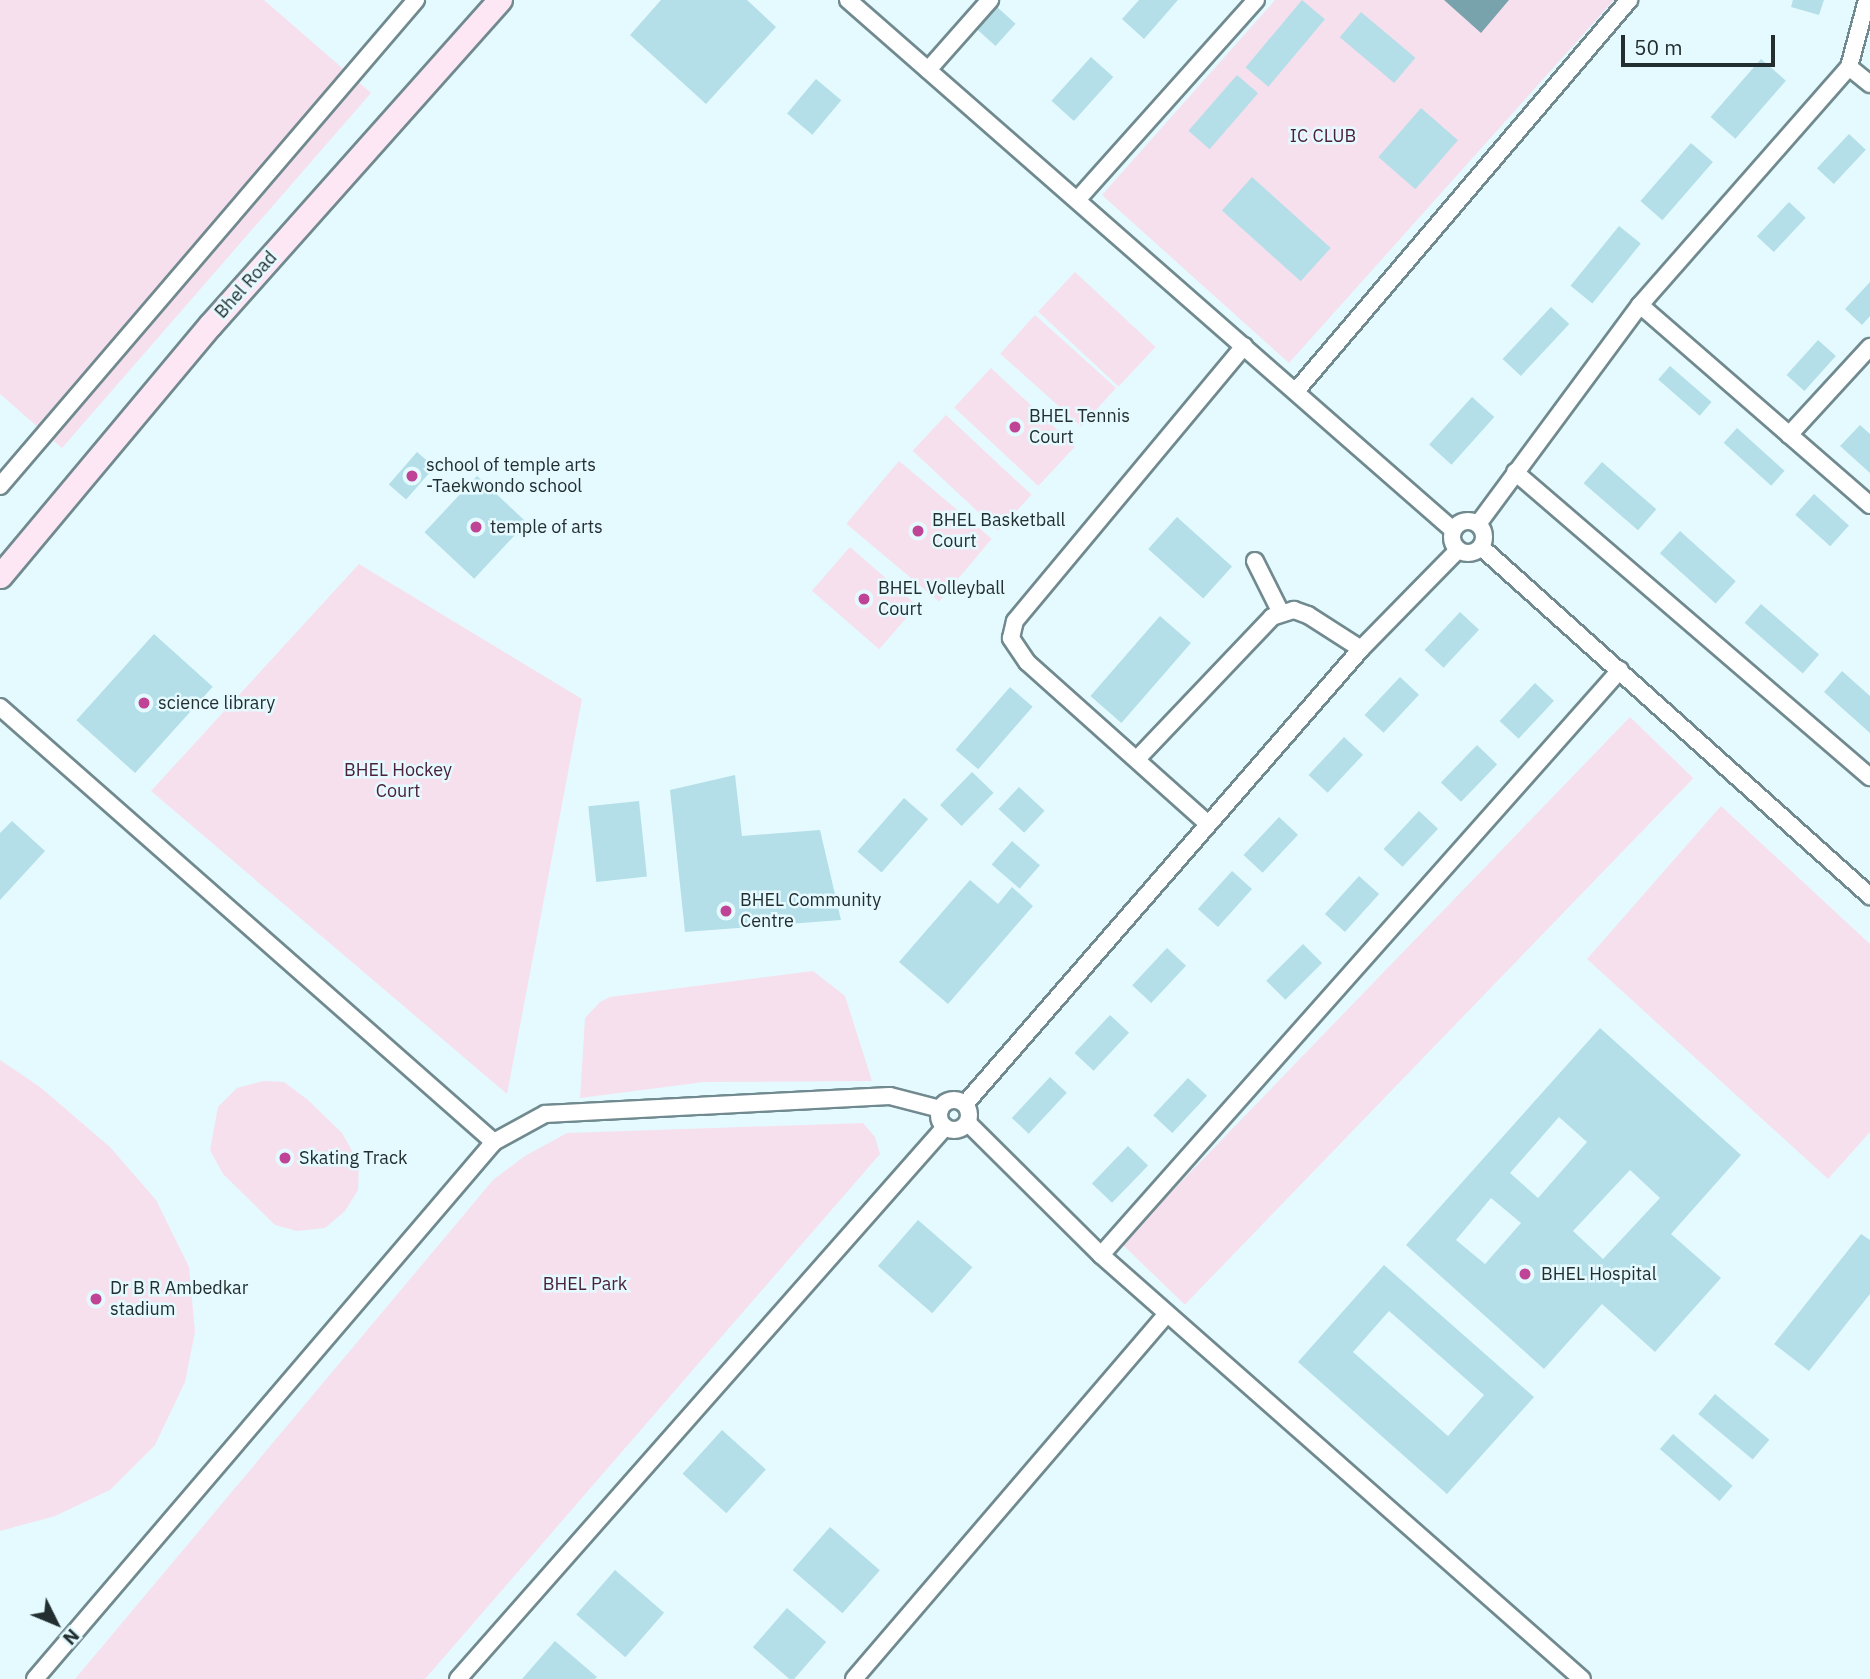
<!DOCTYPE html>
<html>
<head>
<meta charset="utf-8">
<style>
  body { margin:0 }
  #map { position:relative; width:1870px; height:1679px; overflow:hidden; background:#e4faff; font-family:"IBM Plex Sans",sans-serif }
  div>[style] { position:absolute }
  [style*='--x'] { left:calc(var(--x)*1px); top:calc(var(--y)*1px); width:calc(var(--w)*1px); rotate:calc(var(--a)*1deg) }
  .green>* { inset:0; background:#f7e0ed; transform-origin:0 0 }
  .water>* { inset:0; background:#79a3ac }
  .building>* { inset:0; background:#b4dfe9; transform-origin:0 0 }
  .roads { filter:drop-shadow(2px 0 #718a8f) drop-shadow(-2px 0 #718a8f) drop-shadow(0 2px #718a8f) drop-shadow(0 -2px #718a8f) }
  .street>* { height:16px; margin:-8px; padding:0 8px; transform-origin:8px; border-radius:8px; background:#fff }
  .street>.ring { margin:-8px; padding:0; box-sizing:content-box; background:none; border:16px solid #fff; border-radius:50% }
  .secondary>* { height:23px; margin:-11.5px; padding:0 11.5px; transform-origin:11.5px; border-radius:11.5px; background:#fee7f5 }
  .dots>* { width:19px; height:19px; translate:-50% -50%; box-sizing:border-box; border:4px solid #e4faff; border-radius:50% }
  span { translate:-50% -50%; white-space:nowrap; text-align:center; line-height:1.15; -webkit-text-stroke:5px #e4faff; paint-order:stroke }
  .park-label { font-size:18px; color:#4c203c }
  .street-label { font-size:18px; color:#232e30 }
  .poi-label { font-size:18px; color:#232e30 }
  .left { translate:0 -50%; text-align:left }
  .north { position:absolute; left:21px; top:1588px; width:70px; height:70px; -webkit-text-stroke:5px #e4faff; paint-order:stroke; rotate:133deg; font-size:19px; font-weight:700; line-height:28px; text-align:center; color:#232e30 }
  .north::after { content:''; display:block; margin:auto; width:24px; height:32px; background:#232e30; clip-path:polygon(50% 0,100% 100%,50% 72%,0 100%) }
  .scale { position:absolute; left:1621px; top:35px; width:154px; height:32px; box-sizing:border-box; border:4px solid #232e30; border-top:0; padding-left:9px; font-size:21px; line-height:24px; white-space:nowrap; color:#232e30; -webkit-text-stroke:5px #e4faff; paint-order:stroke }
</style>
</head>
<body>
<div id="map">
  <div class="green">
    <div style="clip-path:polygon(0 0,264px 0,371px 93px,62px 448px,0 394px)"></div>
    <div style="clip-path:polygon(1275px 0,1614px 0,1289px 363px,1102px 195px)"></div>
    <div style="left:1075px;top:272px;width:110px;height:54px;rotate:43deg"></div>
    <div style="left:1035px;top:315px;width:109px;height:52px;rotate:42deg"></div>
    <div style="left:991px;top:368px;width:115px;height:54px;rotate:43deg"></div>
    <div style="left:946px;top:415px;width:117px;height:49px;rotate:43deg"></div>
    <div style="left:899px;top:461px;width:121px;height:82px;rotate:40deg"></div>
    <div style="left:850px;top:547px;width:89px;height:58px;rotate:41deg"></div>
    <div style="clip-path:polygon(359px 564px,582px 699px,507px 1094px,151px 791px)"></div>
    <div style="left:1630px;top:717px;width:88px;height:732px;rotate:44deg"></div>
    <div style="clip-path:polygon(1721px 806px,1870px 944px,1870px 1132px,1828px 1179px,1587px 959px)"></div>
    <div style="clip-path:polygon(813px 971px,845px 996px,872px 1081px,704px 1082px,580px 1098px,585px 1018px,600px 1002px,610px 997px)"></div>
    <div style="clip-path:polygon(0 1060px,40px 1087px,110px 1147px,156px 1200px,189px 1267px,195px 1332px,185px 1382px,155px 1445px,110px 1490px,55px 1516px,0 1531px)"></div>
    <div style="clip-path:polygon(263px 1081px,284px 1082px,308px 1100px,342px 1133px,359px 1163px,358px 1190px,345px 1211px,325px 1228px,297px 1231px,275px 1225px,223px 1174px,210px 1150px,218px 1107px,237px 1088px)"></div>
    <div style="clip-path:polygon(863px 1123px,875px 1137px,880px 1154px,425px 1679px,75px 1679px,493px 1180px,525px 1156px,567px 1133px)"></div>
  </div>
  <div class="water">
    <div style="clip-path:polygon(1444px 0,1509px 0,1481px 33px)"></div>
  </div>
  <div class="building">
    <div style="clip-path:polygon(661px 0,747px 0,776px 27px,706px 104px,630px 35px)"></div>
    <div style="clip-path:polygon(1139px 0,1178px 0,1144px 39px,1122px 19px)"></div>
    <div style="left:1302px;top:0;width:30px;height:88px;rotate:40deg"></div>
    <div style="clip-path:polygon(1793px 0,1824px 0,1819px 15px,1791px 7px)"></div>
    <div style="left:997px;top:7px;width:25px;height:30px;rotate:42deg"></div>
    <div style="left:1361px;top:12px;width:71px;height:33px;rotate:40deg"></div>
    <div style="left:1091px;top:57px;width:30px;height:59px;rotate:42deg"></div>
    <div style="left:1761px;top:59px;width:33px;height:77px;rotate:41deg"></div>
    <div style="left:1237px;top:75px;width:28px;height:74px;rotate:41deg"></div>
    <div style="left:816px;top:79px;width:33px;height:45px;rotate:40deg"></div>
    <div style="left:1421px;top:108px;width:49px;height:65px;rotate:41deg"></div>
    <div style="left:1849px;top:134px;width:23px;height:47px;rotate:43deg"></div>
    <div style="left:1691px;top:143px;width:29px;height:77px;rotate:41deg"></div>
    <div style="left:1252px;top:177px;width:106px;height:45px;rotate:42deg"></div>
    <div style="left:1789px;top:202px;width:23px;height:47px;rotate:43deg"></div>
    <div style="left:1619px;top:226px;width:28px;height:77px;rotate:39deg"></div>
    <div style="clip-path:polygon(1870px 282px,1870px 316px,1862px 325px,1845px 309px)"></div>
    <div style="left:1551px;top:307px;width:25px;height:71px;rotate:43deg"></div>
    <div style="left:1818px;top:340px;width:24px;height:47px;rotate:42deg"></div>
    <div style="left:1670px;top:366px;width:55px;height:18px;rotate:41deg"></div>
    <div style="left:1472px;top:397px;width:30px;height:64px;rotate:42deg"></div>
    <div style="clip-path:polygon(1860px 425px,1870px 434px,1870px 473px,1840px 446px)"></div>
    <div style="left:1737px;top:428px;width:64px;height:20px;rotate:42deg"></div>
    <div style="left:417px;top:452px;width:23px;height:43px;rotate:41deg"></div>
    <div style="left:1602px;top:462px;width:72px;height:28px;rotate:41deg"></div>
    <div style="left:477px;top:476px;width:68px;height:77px;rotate:43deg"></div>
    <div style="left:1814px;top:494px;width:47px;height:28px;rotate:42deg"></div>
    <div style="left:1177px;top:517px;width:74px;height:43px;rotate:42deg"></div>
    <div style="left:1680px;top:531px;width:75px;height:30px;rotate:42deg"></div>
    <div style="left:1761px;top:604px;width:77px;height:25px;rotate:41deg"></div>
    <div style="left:1460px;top:612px;width:26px;height:52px;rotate:43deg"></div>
    <div style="left:1160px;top:616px;width:41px;height:106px;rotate:41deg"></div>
    <div style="left:154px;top:634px;width:79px;height:116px;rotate:42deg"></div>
    <div style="clip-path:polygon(1842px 671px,1870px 696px,1870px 733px,1824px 692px)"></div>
    <div style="left:1400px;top:677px;width:26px;height:52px;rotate:43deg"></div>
    <div style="left:1535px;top:683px;width:26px;height:52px;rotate:43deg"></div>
    <div style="left:1010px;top:687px;width:30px;height:83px;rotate:41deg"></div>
    <div style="left:1344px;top:737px;width:26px;height:52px;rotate:43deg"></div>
    <div style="left:1477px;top:745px;width:28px;height:52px;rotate:44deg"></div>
    <div style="left:972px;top:772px;width:30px;height:46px;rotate:44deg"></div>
    <div style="clip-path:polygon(735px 775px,742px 836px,820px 830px,841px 920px,685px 932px,670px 790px)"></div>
    <div style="left:1019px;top:787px;width:35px;height:30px;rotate:43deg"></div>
    <div style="left:904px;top:798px;width:32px;height:71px;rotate:41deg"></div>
    <div style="left:639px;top:801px;width:76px;height:51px;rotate:84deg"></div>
    <div style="left:1419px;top:811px;width:26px;height:52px;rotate:43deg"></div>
    <div style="left:1279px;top:817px;width:26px;height:52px;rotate:43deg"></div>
    <div style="clip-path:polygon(12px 821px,45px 851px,0 900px,0 833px)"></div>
    <div style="left:1012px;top:841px;width:37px;height:31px;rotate:41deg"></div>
    <div style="left:1232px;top:871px;width:27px;height:51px;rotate:42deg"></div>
    <div style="left:1359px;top:876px;width:27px;height:51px;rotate:42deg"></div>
    <div style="clip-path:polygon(970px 880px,998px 904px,1012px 887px,1033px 906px,948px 1004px,899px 962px)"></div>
    <div style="left:1303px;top:944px;width:27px;height:52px;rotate:45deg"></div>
    <div style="left:1167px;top:948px;width:26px;height:51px;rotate:43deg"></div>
    <div style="left:1110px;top:1015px;width:26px;height:52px;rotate:43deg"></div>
    <div style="clip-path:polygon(evenodd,1600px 1028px,1741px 1155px,1671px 1234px,1721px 1278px,1655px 1352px,1602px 1304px,1544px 1369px,1406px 1245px,1600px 1028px,1559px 1117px,1587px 1142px,1538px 1198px,1510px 1173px,1559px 1117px,1600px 1028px,1630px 1170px,1660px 1198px,1603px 1259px,1573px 1231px,1630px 1170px,1600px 1028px,1491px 1198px,1521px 1223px,1485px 1264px,1456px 1240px,1491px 1198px)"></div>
    <div style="left:1050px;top:1077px;width:23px;height:56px;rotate:43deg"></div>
    <div style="left:1188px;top:1078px;width:26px;height:51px;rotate:43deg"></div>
    <div style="left:1128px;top:1146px;width:28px;height:52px;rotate:44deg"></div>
    <div style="left:918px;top:1220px;width:72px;height:61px;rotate:41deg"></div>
    <div style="clip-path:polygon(1861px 1234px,1870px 1240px,1870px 1294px,1809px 1371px,1774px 1344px)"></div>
    <div style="clip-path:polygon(evenodd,1384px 1265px,1534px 1397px,1447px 1494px,1298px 1362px,1384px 1265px,1389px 1311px,1484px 1395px,1448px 1436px,1353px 1352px,1389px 1311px)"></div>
    <div style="left:1715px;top:1394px;width:71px;height:26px;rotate:40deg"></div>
    <div style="left:722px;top:1430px;width:59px;height:59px;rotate:42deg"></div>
    <div style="left:1673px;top:1434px;width:79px;height:20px;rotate:41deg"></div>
    <div style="left:830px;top:1527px;width:66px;height:57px;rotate:41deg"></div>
    <div style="left:615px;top:1570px;width:65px;height:59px;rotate:41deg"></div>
    <div style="left:787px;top:1608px;width:52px;height:52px;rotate:41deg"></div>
    <div style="clip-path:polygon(555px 1641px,597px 1677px,595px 1679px,522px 1679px)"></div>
  </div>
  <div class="roads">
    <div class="street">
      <div style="--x:848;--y:0;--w:804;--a:41.22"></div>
      <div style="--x:1849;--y:67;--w:27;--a:39"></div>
      <div style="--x:928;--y:70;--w:94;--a:-48.5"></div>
      <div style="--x:1078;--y:199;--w:267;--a:-48.2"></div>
      <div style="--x:1640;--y:305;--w:305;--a:41"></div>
      <div style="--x:1296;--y:391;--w:514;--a:-49.58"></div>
      <div style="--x:1789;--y:435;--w:120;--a:-47.4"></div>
      <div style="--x:1515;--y:472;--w:468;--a:40.7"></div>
      <div style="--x:0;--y:486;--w:640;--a:-49.44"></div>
      <div class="ring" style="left:1452px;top:521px;width:16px;height:16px"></div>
      <div style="--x:1478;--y:524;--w:272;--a:-53.5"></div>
      <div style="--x:1640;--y:305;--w:317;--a:-48.7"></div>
      <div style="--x:1849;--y:67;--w:69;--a:-75"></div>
      <div style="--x:1481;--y:547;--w:523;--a:41.9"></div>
      <div style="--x:1255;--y:561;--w:58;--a:63.4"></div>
      <div style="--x:0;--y:707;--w:658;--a:41.37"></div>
      <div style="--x:1137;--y:759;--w:196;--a:-46.4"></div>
      <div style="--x:1272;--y:617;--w:23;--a:-18"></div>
      <div style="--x:1294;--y:610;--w:15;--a:20"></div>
      <div style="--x:1308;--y:615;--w:63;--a:32.7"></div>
      <div style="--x:1207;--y:823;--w:241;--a:-138.2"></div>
      <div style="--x:1027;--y:662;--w:29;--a:-124"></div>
      <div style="--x:1011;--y:638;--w:17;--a:-77"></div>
      <div style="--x:1015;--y:621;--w:358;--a:-50.2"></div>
      <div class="ring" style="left:939px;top:1100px;width:14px;height:14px"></div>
      <div style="--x:965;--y:1104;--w:603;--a:-48.97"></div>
      <div style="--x:1361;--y:649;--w:139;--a:-45.6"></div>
      <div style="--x:968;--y:1123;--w:187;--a:44.8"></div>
      <div style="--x:1101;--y:1255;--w:641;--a:41.4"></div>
      <div style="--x:1101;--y:1255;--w:782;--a:-48.42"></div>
      <div style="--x:35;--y:1679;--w:706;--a:-49.48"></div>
      <div style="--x:494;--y:1142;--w:58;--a:-28.8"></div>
      <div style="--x:545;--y:1114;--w:345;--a:-3"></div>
      <div style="--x:890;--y:1096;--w:52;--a:14.6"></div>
      <div style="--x:458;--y:1679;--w:736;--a:-48.58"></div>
      <div style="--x:854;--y:1679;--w:481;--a:-49.4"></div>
    </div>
    <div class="secondary">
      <div style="--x:0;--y:576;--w:327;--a:-50.1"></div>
      <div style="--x:210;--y:325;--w:436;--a:-48.3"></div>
    </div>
  </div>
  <div class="dots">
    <div style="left:1015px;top:427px;background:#bf4495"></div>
    <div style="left:412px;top:476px;background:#bf4495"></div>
    <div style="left:476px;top:527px;background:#bf4495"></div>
    <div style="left:918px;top:531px;background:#bf4495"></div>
    <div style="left:864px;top:599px;background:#bf4495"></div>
    <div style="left:144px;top:703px;background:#bf4495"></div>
    <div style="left:726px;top:911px;background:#bf4495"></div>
    <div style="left:285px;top:1158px;background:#bf4495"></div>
    <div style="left:1525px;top:1274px;background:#bf4495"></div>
    <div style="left:96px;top:1299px;background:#bf4495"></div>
  </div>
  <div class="park-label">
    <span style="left:1323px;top:136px">IC CLUB</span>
    <span style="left:398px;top:781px">BHEL Hockey<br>Court</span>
    <span style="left:585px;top:1284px">BHEL Park</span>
  </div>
  <div class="street-label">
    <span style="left:246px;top:285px;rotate:-48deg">Bhel Road</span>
  </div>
  <div class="poi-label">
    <span class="left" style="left:1029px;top:427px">BHEL Tennis<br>Court</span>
    <span class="left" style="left:426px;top:476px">school of temple arts<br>-Taekwondo school</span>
    <span class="left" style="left:932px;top:531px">BHEL Basketball<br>Court</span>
    <span class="left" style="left:490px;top:527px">temple of arts</span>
    <span class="left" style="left:878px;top:599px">BHEL Volleyball<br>Court</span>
    <span class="left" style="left:158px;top:703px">science library</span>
    <span class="left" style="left:740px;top:911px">BHEL Community<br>Centre</span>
    <span class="left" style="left:299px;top:1158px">Skating Track</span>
    <span class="left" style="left:1541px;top:1274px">BHEL Hospital</span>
    <span class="left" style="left:110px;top:1299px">Dr B R Ambedkar<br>stadium</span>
  </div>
  <div class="north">N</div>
  <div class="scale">50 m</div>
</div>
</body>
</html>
